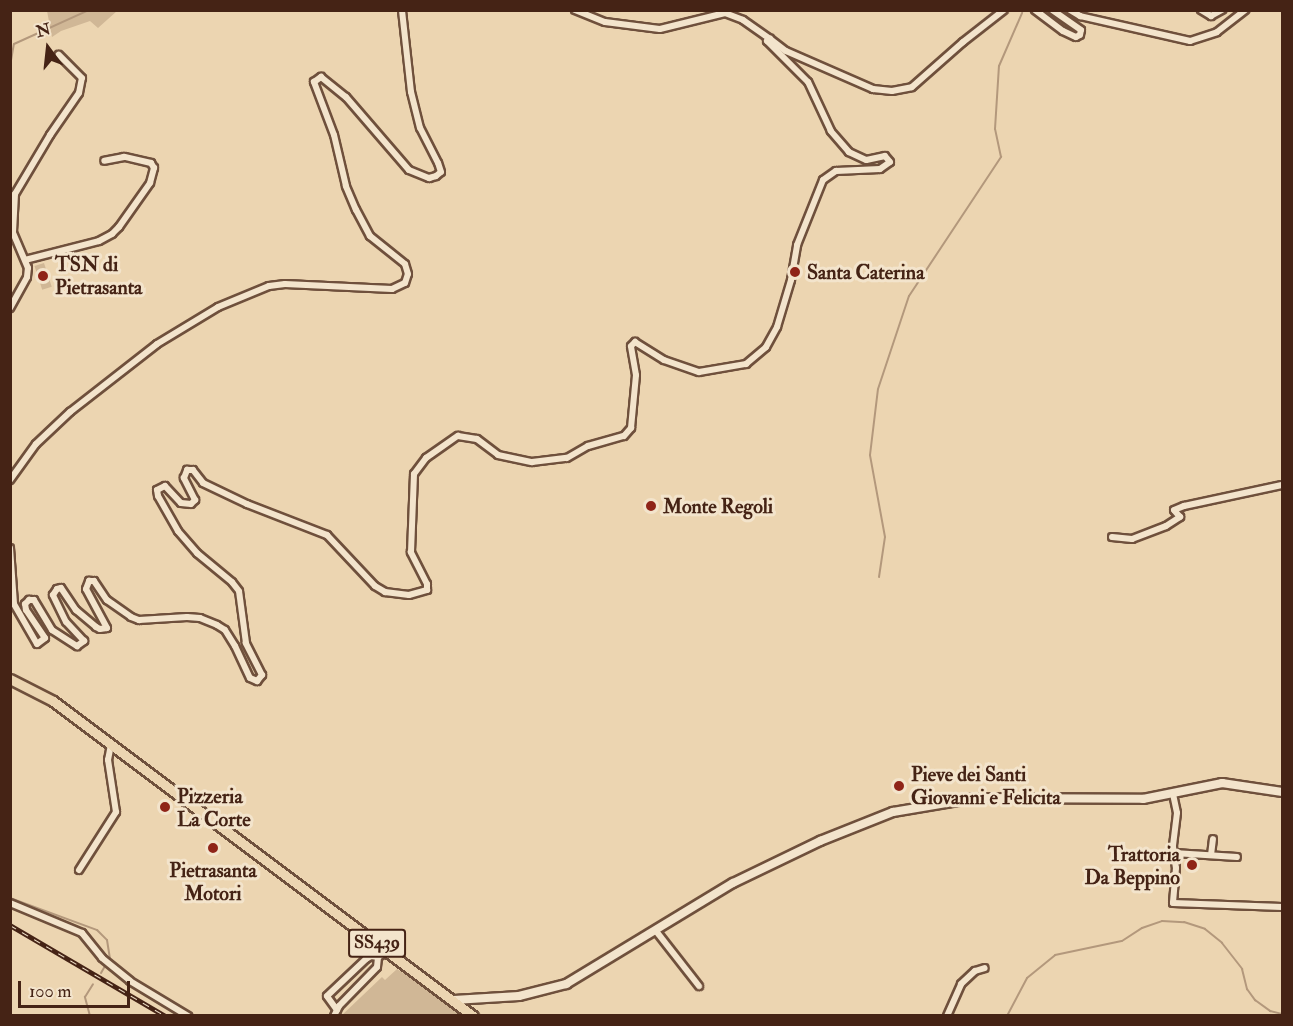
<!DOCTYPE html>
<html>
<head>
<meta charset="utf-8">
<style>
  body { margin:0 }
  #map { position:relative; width:1293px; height:1026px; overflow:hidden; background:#ecd5b1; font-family:"IM FELL Double Pica",serif }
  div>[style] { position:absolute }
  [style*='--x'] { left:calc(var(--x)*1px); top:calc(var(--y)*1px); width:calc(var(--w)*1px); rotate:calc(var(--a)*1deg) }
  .green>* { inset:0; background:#d0b796; transform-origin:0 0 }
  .stream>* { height:2px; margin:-1px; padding:0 1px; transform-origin:1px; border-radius:1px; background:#b3987c }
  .roads { filter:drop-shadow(2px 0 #6f503c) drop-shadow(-2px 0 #6f503c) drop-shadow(0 2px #6f503c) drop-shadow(0 -2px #6f503c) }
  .minor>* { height:6px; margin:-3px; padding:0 3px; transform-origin:3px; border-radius:3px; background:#f3e4cc }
  .tertiary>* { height:8px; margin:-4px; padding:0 4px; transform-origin:4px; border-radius:4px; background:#f3e4cc }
  .primary>* { height:9px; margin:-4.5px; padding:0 4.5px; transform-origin:4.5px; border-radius:4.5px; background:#ecd5b1 }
  .rail>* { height:4.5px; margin-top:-2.25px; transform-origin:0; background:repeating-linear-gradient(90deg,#f3e4cc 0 7px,#452315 0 14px); box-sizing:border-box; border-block:2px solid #452315 }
  .dots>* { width:16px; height:16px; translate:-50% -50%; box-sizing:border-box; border:3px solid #f3e4cc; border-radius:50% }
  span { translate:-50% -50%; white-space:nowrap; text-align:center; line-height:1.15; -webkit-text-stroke:6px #f3e4cc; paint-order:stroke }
  .shield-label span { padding:2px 4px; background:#f3e4cc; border:2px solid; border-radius:4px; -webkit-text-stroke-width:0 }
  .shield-label { font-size:18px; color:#452315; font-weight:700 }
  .poi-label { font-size:20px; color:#452315; font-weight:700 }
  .left { translate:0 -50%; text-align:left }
  .right { translate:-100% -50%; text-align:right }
  .frame { position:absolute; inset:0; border:12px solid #452315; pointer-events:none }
  .north { position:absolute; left:18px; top:18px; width:60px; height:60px; -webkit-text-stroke:4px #f3e4cc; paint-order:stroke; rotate:345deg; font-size:16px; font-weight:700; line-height:24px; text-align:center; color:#452315 }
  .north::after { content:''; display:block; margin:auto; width:21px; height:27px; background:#452315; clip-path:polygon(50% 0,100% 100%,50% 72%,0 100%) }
  .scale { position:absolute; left:18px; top:981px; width:112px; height:27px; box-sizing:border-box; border:3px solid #452315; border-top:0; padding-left:8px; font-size:18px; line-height:21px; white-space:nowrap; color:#452315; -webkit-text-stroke:4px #f3e4cc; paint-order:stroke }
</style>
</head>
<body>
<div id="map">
  <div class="green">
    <div style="clip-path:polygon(47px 11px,47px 10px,117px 11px,98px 28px,90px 21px,61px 31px,52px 37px)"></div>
    <div style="left:44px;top:263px;width:25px;height:10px;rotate:72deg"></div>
    <div style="clip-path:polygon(397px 969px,441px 997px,461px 1015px,341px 1016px,382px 977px,385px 980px)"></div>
  </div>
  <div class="stream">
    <div style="--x:10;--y:66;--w:22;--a:-80"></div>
    <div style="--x:14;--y:44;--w:82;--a:-24.4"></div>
    <div style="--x:879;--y:577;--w:40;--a:-81.5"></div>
    <div style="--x:885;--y:537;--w:83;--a:-100.4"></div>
    <div style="--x:870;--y:455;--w:66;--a:-83.1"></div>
    <div style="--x:878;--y:389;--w:98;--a:-71.6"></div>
    <div style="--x:909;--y:296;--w:167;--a:-56.5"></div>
    <div style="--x:1001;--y:157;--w:29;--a:-102"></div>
    <div style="--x:995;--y:129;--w:63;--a:-86.4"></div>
    <div style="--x:999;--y:66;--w:58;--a:-66.5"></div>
    <div style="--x:10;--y:898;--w:93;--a:20.2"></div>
    <div style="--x:97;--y:930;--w:14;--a:45"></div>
    <div style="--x:107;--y:940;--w:18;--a:81"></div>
    <div style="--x:101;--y:973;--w:8;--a:-60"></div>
    <div style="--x:90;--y:1016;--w:20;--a:-105"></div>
    <div style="--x:85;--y:997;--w:15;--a:-58"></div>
    <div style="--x:1007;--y:1016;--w:43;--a:-62.2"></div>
    <div style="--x:1027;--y:978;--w:36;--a:-39"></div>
    <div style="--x:1055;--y:955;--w:68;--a:-11.8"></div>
    <div style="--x:1122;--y:941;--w:24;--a:-33"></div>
    <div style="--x:1142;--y:928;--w:21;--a:-19"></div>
    <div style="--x:1162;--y:921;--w:22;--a:3"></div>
    <div style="--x:1184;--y:922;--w:22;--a:18"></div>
    <div style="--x:1205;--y:929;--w:22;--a:39"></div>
    <div style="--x:1222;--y:943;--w:33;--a:52"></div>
    <div style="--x:1242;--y:969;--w:21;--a:76"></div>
    <div style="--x:1247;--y:989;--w:14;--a:54"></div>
    <div style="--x:1255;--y:1000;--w:19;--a:36"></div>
    <div style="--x:1270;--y:1011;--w:12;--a:14"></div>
  </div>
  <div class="roads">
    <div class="minor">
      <div style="--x:575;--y:10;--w:32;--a:22"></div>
      <div style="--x:605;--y:22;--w:55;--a:7.3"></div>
      <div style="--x:660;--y:29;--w:67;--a:-13.8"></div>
      <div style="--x:725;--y:13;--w:19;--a:21"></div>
      <div style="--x:743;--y:20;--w:33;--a:35"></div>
      <div style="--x:1035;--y:10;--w:35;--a:37"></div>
      <div style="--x:1063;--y:31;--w:14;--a:25"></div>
      <div style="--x:1076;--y:37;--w:4;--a:-27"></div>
      <div style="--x:1080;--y:35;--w:5;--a:-79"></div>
      <div style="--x:1081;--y:30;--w:35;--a:-145"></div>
      <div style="--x:1070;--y:10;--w:12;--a:31"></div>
      <div style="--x:1080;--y:16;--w:113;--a:12.8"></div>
      <div style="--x:1190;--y:41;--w:28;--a:-18"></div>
      <div style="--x:1217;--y:32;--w:36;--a:-38"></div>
      <div style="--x:1201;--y:10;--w:12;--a:31"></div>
      <div style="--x:1211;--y:16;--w:13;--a:-29"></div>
      <div style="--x:25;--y:260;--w:76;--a:-14.4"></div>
      <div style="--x:99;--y:241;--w:15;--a:-28"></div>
      <div style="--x:112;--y:234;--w:10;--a:-45"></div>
      <div style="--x:119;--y:227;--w:54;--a:-54.8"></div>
      <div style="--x:150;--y:183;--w:16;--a:-75"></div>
      <div style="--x:154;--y:168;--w:6;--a:-121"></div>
      <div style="--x:151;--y:163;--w:28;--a:-167"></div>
      <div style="--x:124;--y:157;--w:20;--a:169"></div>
      <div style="--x:10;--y:308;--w:35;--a:-61"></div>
      <div style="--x:27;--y:277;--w:9;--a:-84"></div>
      <div style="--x:28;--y:268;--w:39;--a:-113"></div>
      <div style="--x:13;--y:232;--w:38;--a:-87"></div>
      <div style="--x:15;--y:194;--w:69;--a:-59.3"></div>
      <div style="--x:50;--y:135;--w:51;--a:-55.4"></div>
      <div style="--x:79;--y:93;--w:15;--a:-79"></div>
      <div style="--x:82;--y:78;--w:33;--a:-135"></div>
      <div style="--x:10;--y:480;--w:44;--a:-54.2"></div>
      <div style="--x:36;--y:444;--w:47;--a:-43.3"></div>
      <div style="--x:70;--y:412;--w:110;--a:-38"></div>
      <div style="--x:157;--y:344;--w:71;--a:-31.2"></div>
      <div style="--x:218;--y:307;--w:55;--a:-22.4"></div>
      <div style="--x:269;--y:286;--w:16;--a:-7"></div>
      <div style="--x:285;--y:284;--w:107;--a:2.7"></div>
      <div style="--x:392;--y:289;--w:14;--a:-25"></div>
      <div style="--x:405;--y:283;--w:9;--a:-72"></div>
      <div style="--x:408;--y:274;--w:10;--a:-107"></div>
      <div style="--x:405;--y:264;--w:45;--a:-141.3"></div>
      <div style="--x:370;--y:236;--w:30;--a:-118"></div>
      <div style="--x:356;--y:210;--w:26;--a:-113"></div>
      <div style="--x:346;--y:186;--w:52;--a:-103.2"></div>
      <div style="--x:334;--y:135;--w:57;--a:-110.7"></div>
      <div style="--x:314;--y:82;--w:9;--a:-36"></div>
      <div style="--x:321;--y:77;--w:32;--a:39"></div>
      <div style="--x:346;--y:97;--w:96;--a:49.2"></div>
      <div style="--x:409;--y:170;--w:22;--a:22"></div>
      <div style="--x:429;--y:178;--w:7;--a:-16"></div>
      <div style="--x:436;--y:176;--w:6;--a:-39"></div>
      <div style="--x:441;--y:172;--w:9;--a:-108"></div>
      <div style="--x:438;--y:163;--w:39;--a:-117"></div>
      <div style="--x:420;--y:128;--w:37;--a:-104"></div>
      <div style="--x:411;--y:92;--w:82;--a:-96.3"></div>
      <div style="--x:1112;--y:537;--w:20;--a:6"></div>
      <div style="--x:1132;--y:539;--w:36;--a:-21"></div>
      <div style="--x:1166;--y:526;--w:17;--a:-33"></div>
      <div style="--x:1180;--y:517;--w:9;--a:-131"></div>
      <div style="--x:1174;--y:510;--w:11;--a:-22"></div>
      <div style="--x:1184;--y:506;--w:100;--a:-12.1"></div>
      <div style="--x:10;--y:548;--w:56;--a:85.9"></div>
      <div style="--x:14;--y:604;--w:46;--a:60.1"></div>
      <div style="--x:37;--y:644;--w:10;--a:-37"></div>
      <div style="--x:45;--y:638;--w:34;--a:-124"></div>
      <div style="--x:26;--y:610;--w:6;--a:-99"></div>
      <div style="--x:25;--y:604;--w:6;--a:-45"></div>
      <div style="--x:29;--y:600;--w:5;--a:0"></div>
      <div style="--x:34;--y:600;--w:35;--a:59"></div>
      <div style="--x:52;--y:630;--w:30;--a:33"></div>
      <div style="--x:77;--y:646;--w:9;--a:-36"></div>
      <div style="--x:84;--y:641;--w:26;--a:-133"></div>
      <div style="--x:66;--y:622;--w:30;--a:-116"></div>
      <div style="--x:53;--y:595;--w:7;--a:-56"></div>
      <div style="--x:57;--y:589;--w:4;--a:-14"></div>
      <div style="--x:61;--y:588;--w:27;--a:56"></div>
      <div style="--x:76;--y:610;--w:26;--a:40"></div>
      <div style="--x:96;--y:627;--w:4;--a:27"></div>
      <div style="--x:100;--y:629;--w:7;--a:-8"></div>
      <div style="--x:107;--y:628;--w:44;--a:-118.3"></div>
      <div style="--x:86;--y:589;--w:9;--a:-69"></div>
      <div style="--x:89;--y:581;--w:5;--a:0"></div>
      <div style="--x:94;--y:581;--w:23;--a:56"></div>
      <div style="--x:107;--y:600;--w:29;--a:35"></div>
      <div style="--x:131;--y:617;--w:9;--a:21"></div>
      <div style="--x:139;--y:620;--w:48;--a:-3.6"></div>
      <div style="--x:187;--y:617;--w:13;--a:4"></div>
      <div style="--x:200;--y:618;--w:18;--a:22"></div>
      <div style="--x:217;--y:625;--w:9;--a:32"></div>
      <div style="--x:225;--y:630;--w:19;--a:58"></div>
      <div style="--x:235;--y:646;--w:35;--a:65"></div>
      <div style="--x:250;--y:678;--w:8;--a:23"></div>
      <div style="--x:257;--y:681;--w:8;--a:-50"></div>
      <div style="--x:262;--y:675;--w:36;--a:-117"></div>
      <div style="--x:246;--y:643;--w:52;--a:-97.7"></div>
      <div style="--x:239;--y:591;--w:11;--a:-128"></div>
      <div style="--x:232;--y:582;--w:45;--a:-140.4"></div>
      <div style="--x:197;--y:553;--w:29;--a:-131"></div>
      <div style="--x:178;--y:531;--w:40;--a:-119.7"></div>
      <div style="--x:158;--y:496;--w:6;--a:-99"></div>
      <div style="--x:157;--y:490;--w:9;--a:-27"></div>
      <div style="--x:165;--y:486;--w:23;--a:47"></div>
      <div style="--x:181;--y:503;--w:10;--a:6"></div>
      <div style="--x:191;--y:504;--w:6;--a:-45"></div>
      <div style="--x:195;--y:500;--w:25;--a:-117"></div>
      <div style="--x:184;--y:478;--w:9;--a:-69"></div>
      <div style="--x:187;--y:470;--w:6;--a:0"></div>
      <div style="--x:193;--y:470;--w:16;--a:52"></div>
      <div style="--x:203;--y:483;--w:49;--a:25.5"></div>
      <div style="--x:247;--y:504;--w:86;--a:21.2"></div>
      <div style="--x:327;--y:535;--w:70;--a:46.7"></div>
      <div style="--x:375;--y:586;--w:12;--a:31"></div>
      <div style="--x:385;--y:592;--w:24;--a:7"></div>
      <div style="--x:409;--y:595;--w:19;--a:-16"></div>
      <div style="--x:427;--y:590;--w:6;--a:-90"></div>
      <div style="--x:427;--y:584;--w:36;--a:-117"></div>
      <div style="--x:411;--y:552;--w:78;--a:-87.8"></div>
      <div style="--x:414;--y:474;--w:20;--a:-53"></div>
      <div style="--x:426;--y:458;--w:39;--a:-35"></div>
      <div style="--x:458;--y:436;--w:19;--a:9"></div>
      <div style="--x:477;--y:439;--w:26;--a:37"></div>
      <div style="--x:498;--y:455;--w:35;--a:12"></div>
      <div style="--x:532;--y:462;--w:35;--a:-7"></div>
      <div style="--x:567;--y:458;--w:24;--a:-30"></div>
      <div style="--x:588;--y:446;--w:37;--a:-16"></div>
      <div style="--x:624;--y:436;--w:11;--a:-49"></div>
      <div style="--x:631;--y:428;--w:53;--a:-84.6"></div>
      <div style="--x:636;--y:375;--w:29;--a:-100"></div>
      <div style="--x:631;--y:346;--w:6;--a:-45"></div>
      <div style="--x:635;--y:342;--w:34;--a:32"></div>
      <div style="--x:664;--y:360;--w:37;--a:19"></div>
      <div style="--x:699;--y:372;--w:48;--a:-9.7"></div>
      <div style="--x:746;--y:364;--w:26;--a:-40"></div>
      <div style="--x:766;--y:347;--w:23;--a:-61"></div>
      <div style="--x:777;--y:327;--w:49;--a:-73.4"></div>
      <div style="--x:791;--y:280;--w:36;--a:-80"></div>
      <div style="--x:797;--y:245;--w:70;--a:-68.2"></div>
      <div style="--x:823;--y:180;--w:16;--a:-35"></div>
      <div style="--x:836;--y:171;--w:44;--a:-2.6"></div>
      <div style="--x:880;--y:169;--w:12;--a:-35"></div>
      <div style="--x:890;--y:162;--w:8;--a:-130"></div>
      <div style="--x:885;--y:156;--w:19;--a:168"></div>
      <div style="--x:866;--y:160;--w:19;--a:-155"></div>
      <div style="--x:849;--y:152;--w:28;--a:-131"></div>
      <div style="--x:831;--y:131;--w:54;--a:-115.1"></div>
      <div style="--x:808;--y:82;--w:58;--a:-135"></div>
      <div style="--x:767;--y:41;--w:4;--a:-34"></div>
      <div style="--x:770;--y:39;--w:20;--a:37"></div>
      <div style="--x:786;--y:51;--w:95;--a:23.6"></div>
      <div style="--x:873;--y:89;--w:19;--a:6"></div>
      <div style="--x:892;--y:91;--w:20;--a:-11"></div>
      <div style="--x:912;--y:87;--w:68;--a:-41.4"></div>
      <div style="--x:963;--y:42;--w:52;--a:-38"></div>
      <div style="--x:1173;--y:794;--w:19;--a:78"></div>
      <div style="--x:1177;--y:813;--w:34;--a:97"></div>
      <div style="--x:1173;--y:847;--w:21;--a:82"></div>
      <div style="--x:1176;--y:868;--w:35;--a:95"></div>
      <div style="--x:1173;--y:903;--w:109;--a:2.1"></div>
      <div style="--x:1174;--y:853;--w:63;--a:3.6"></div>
      <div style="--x:1211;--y:855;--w:16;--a:-83"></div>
      <div style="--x:79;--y:870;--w:69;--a:-57.5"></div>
      <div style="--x:116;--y:812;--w:53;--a:-98.7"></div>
      <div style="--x:108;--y:760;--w:15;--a:-79"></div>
      <div style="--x:10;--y:903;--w:78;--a:22.6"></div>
      <div style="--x:82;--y:933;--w:32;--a:51"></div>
      <div style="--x:102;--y:958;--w:36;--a:39"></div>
      <div style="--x:130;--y:981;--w:68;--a:31.1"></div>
      <div style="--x:656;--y:931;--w:70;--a:52"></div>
      <div style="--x:337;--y:1010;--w:17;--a:-126"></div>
      <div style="--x:327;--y:996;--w:54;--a:-43.5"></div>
      <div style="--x:366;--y:959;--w:6;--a:-31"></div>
      <div style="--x:371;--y:956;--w:7;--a:8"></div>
      <div style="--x:378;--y:957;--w:12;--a:-31"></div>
      <div style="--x:334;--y:1016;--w:11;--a:-63"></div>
      <div style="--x:339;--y:1006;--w:54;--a:-45.7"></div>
      <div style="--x:377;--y:967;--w:10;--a:-84"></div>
      <div style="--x:947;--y:1016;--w:35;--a:-66"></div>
      <div style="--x:961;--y:984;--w:19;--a:-43"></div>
      <div style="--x:975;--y:971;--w:10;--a:-17"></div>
    </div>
    <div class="tertiary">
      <div style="--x:454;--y:1000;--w:65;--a:-3.5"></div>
      <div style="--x:519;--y:996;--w:49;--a:-14.3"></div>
      <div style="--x:566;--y:984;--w:195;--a:-31.2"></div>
      <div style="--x:733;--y:883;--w:97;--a:-25.8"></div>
      <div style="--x:820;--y:841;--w:79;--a:-21.7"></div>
      <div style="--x:893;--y:812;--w:84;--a:-9.6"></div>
      <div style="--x:976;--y:798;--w:167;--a:0.3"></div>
      <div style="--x:1143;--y:799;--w:81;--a:-11.4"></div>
      <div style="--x:1222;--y:783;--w:61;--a:8.5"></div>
    </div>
    <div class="primary">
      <div style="--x:10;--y:679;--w:48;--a:27.1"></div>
      <div style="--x:53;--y:701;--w:525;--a:36.87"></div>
    </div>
  </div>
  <div class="rail">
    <div style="--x:10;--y:925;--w:181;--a:30.3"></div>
  </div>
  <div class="dots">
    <div style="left:795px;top:272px;background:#8f2418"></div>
    <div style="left:43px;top:276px;background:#8f2418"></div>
    <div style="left:651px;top:506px;background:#8f2418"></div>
    <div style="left:899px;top:786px;background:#8f2418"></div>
    <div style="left:165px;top:807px;background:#8f2418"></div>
    <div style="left:213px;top:848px;background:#8f2418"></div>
    <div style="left:1192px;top:865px;background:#8f2418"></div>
  </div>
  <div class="shield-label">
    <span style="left:377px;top:943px">SS439</span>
  </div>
  <div class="poi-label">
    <span class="left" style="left:55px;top:276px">TSN di<br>Pietrasanta</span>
    <span class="left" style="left:807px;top:272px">Santa Caterina</span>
    <span class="left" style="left:663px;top:506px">Monte Regoli</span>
    <span class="left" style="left:911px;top:786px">Pieve dei Santi<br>Giovanni e Felicita</span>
    <span class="left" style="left:177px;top:808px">Pizzeria<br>La Corte</span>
    <span class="right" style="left:1180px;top:866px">Trattoria<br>Da Beppino</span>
    <span style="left:213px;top:882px">Pietrasanta<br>Motori</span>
  </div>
  <div class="frame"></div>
  <div class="north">N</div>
  <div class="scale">100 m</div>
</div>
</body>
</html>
